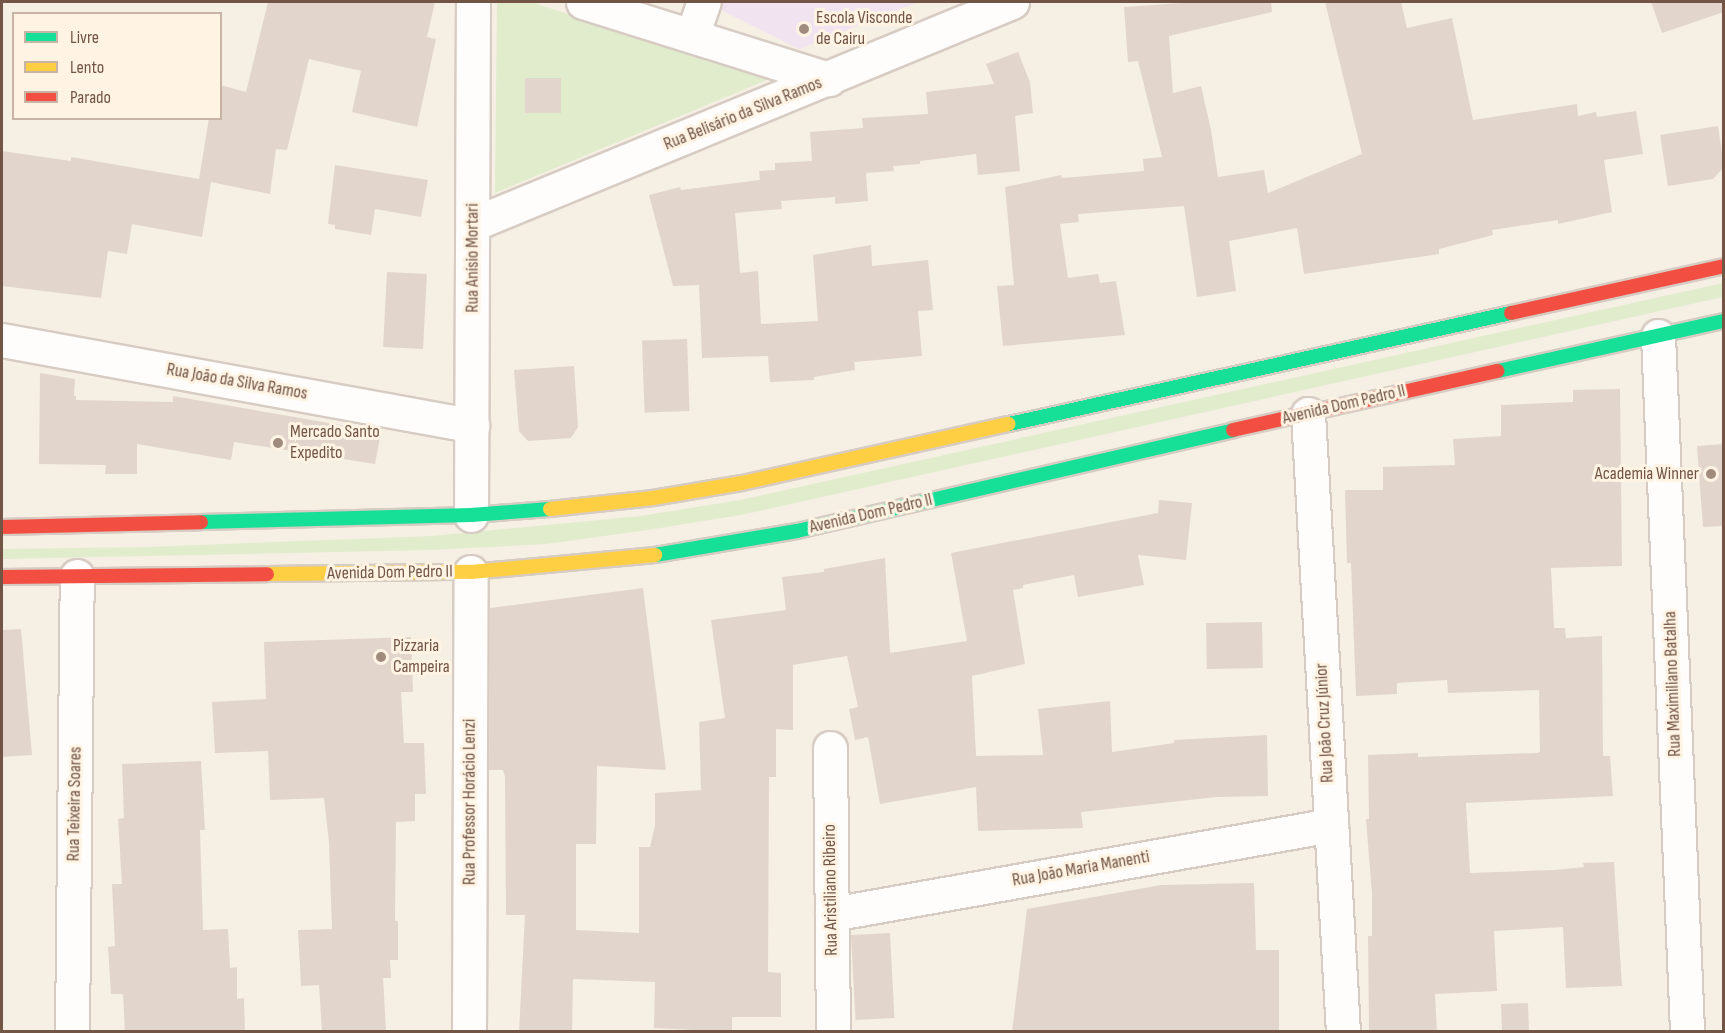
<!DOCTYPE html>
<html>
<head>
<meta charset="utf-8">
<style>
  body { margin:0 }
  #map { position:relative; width:1725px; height:1033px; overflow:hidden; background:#f6efe4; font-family:"Sofia Sans Condensed",sans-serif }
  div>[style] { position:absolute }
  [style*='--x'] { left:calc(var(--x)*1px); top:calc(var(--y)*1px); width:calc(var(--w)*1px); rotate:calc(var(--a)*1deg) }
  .education>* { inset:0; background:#f1e3f0 }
  .green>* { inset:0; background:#e1eccd }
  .building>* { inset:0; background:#e2d6cc; transform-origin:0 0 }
  .roads { filter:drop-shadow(2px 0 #d7ccc3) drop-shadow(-2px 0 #d7ccc3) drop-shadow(0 2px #d7ccc3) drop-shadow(0 -2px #d7ccc3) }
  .street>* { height:33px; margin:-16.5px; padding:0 16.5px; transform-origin:16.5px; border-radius:16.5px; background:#fefdfb }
  .fast>* { height:14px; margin:-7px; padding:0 7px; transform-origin:7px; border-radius:7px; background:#16e098 }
  .slow>* { height:14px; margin:-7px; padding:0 7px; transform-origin:7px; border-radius:7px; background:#ffcf43 }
  .jam>* { height:14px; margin:-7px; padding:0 7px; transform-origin:7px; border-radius:7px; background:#f24e42 }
  .dots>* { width:16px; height:16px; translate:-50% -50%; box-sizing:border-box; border:3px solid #fff4e4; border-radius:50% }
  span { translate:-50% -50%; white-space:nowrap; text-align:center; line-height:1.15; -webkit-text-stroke:6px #fff4e4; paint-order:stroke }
  .poi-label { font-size:18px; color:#735545 }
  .left { translate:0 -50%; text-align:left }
  .right { translate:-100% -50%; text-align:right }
  .street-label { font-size:18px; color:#735545 }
  .frame { position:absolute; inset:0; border:3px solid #735545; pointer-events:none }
  .legend { position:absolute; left:12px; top:12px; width:210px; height:108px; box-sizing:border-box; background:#fff4e4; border:2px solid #c7b4a4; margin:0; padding:8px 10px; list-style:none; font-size:18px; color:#735545 }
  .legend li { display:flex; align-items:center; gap:12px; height:30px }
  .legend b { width:30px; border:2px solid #c7b4a4 }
</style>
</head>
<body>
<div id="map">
  <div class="education">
    <div style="clip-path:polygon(722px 2px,918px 2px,799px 49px,719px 9px)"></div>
  </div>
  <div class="green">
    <div style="clip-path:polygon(497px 2px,531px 2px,767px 80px,495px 193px)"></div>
    <div style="clip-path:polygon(1723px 283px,1723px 297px,746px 514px,648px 530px,546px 544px,431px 550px,2px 559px,2px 549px,145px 547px,432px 536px,641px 516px,740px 500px)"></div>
  </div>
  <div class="building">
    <div style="clip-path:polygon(268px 2px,435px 2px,427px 37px,436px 39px,417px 127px,352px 112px,361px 71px,309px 59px,287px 150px,276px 149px,270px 194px,211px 182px,202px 237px,132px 224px,127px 254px,108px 251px,101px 298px,2px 286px,2px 151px,71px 161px,71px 157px,199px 179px,209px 118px,220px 118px,220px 85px,246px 92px)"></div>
    <div style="clip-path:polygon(1197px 2px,1271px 2px,1272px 12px,1169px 36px,1173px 93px,1201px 86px,1211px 130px,1218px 177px,1264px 170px,1268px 193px,1362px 154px,1325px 2px,1401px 2px,1407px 28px,1452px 18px,1473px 120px,1577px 104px,1578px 116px,1596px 112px,1597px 117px,1636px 111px,1643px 154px,1604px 160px,1612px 212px,1558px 224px,1558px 220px,1492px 230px,1493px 235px,1439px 249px,1439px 254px,1304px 274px,1297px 228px,1229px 241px,1236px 291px,1197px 297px,1184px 206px,1078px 214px,1079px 222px,1060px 224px,1068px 278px,1098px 274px,1100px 283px,1116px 281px,1125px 335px,1003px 346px,997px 286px,1014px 285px,1005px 187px,1061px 175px,1062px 178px,1144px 171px,1143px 159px,1162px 157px,1138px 61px,1128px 62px,1124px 7px)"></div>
    <div style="clip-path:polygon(1651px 2px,1724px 2px,1724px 12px,1662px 33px)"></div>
    <div style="clip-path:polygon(1018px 52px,1030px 82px,1033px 113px,1015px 116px,1020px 171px,978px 175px,976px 154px,920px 161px,920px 164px,893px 166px,894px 171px,866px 173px,868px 201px,835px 204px,835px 197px,781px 201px,782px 209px,735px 213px,740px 273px,758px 271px,761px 324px,818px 321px,813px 255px,871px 245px,872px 266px,928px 260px,933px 310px,918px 311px,922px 356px,854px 362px,855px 370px,814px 377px,814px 380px,770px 382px,768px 356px,702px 358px,699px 285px,673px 286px,649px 195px,680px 187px,681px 190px,760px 180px,759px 171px,775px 170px,775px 163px,812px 161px,810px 132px,863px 128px,862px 118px,928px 114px,926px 92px,994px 84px,986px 64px)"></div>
    <div style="left:525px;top:78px;width:36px;height:35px"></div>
    <div style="clip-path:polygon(1718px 126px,1724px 167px,1713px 179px,1668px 186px,1660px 135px)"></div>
    <div style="clip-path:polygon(335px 165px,428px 180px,421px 217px,375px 209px,371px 235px,335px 229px,335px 225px,328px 224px)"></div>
    <div style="left:387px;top:272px;width:40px;height:75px;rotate:3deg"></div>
    <div style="left:687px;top:339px;width:72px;height:45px;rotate:88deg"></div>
    <div style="clip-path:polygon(574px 366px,578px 427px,571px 438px,528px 441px,519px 431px,514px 370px)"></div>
    <div style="clip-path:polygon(40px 373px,75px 379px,74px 396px,76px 396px,76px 400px,173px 402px,173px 396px,381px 432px,375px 464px,234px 442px,231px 460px,137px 444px,137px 474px,105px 474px,106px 465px,39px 464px)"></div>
    <div style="clip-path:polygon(1620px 389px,1622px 566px,1551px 568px,1554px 628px,1565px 628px,1566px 638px,1602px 636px,1603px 756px,1610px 756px,1613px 796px,1466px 803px,1470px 873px,1554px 870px,1584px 867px,1583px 863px,1614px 862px,1622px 986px,1566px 988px,1563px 927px,1494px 931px,1497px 991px,1435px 994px,1437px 1032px,1369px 1032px,1368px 936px,1372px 936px,1372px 894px,1366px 819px,1369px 819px,1368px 755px,1418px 753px,1418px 757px,1537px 753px,1540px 752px,1539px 690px,1448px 693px,1447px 680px,1397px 683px,1397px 694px,1356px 696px,1351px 563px,1347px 563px,1345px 490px,1383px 490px,1383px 467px,1455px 465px,1453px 439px,1501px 436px,1501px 405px,1573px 402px,1573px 390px)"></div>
    <div style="clip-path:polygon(1724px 444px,1724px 526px,1703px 527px,1697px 446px)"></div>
    <div style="clip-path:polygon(1159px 500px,1192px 503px,1186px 560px,1138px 555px,1144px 585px,1078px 597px,1074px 575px,1023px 585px,1023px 588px,1013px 590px,1025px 664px,972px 676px,976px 756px,1043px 755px,1038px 709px,1110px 701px,1112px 752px,1174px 743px,1174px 740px,1267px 735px,1268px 796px,1216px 797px,1081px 812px,1083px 828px,978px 831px,976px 787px,880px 804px,868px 737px,855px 740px,849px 709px,858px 707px,847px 656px,793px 665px,793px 730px,776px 729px,776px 777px,769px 777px,768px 972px,781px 973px,781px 1017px,732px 1017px,732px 1032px,654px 1028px,655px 982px,573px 979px,572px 1032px,519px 1032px,525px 915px,506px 915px,505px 777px,503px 770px,489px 770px,490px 608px,643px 588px,666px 770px,597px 766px,596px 844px,576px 844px,576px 930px,639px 933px,639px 847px,650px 847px,655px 825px,655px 793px,701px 790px,699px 722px,725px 718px,711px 620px,786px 610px,782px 577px,824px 572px,824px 569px,885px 558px,890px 653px,967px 641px,951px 553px,1158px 513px)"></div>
    <div style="left:1262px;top:622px;width:46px;height:56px;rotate:89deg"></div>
    <div style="clip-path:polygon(21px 629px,32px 755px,2px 757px,2px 630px)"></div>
    <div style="clip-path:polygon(411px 637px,413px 692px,401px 692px,404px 743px,424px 743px,426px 794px,415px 794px,415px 821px,396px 822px,395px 921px,398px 921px,398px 960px,390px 960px,391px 978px,383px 978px,386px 1030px,322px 1032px,319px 985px,301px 986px,298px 930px,332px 929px,329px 842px,324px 798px,270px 800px,268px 751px,215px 753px,212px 702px,266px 699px,264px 642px)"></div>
    <div style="clip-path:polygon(201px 761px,205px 830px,200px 830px,203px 930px,228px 929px,230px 968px,237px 967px,237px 999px,244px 998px,245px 1032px,125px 1032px,123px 994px,111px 994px,108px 947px,115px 946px,112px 884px,122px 884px,118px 819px,124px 818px,122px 764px)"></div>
    <div style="clip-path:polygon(1254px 883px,1256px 950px,1279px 950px,1279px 1032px,1012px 1032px,1027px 909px,1161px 885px)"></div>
    <div style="left:890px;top:933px;width:85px;height:39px;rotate:87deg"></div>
    <div style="left:1528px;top:1003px;width:28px;height:27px;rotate:88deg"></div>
  </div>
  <div class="roads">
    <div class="street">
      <div style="--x:583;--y:2;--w:258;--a:17.4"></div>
      <div style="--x:692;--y:36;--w:36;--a:-71"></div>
      <div style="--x:473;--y:224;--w:583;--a:-22.39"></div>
      <div style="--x:1658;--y:336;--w:697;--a:87.61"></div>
      <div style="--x:2;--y:340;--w:478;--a:10.3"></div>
      <div style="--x:1308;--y:414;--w:619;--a:86.76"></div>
      <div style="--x:471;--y:515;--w:513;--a:-89.78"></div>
      <div style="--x:830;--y:748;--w:284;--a:89.4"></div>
      <div style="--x:832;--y:914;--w:507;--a:-10.11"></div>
      <div style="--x:72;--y:1032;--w:456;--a:-89.4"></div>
      <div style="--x:469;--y:1032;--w:460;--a:-89.8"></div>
    </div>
    <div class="fast">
      <div style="--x:1498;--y:371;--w:231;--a:-12.5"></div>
      <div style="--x:1009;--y:424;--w:514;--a:-12.47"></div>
      <div style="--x:201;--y:522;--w:270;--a:-1.5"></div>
      <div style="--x:471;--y:515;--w:79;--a:-4.3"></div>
      <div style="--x:655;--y:555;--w:144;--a:-9.6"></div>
      <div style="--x:797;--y:531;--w:448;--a:-13"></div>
    </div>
    <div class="slow">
      <div style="--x:550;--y:509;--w:104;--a:-6.1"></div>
      <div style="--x:653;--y:498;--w:90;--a:-9.6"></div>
      <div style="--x:742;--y:483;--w:273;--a:-12.5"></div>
      <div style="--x:267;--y:574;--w:204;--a:-0.6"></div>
      <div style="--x:471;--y:572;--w:185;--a:-5.3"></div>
    </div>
    <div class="jam">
      <div style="--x:1511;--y:313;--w:218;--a:-12.4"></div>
      <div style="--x:1233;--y:430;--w:271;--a:-12.6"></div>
      <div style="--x:2;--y:527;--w:199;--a:-1.4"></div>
      <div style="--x:2;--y:577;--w:265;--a:-0.6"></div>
    </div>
  </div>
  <div class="dots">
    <div style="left:804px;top:29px;background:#a18b7d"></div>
    <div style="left:278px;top:443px;background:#a18b7d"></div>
    <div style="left:1711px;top:474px;background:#a18b7d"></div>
    <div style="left:381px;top:657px;background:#a18b7d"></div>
  </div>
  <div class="poi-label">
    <span class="left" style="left:816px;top:29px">Escola Visconde<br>de Cairu</span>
    <span class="left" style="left:290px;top:443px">Mercado Santo<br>Expedito</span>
    <span class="right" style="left:1699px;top:474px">Academia Winner</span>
    <span class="left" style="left:393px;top:657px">Pizzaria<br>Campeira</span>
  </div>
  <div class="street-label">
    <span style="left:743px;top:114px;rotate:-22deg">Rua Belisário da Silva Ramos</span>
    <span style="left:473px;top:258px;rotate:-90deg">Rua Anísio Mortari</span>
    <span style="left:237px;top:382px;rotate:10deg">Rua João da Silva Ramos</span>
    <span style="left:1344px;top:405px;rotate:-13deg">Avenida Dom Pedro II</span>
    <span style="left:871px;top:514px;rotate:-13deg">Avenida Dom Pedro II</span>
    <span style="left:390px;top:573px;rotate:-1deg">Avenida Dom Pedro II</span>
    <span style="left:1673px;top:684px;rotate:-92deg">Rua Maximiliano Batalha</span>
    <span style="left:1325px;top:723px;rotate:-93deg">Rua João Cruz Júnior</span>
    <span style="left:470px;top:802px;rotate:-90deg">Rua Professor Horácio Lenzi</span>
    <span style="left:75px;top:804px;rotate:-89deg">Rua Teixeira Soares</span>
    <span style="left:1081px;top:869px;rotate:-10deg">Rua João Maria Manenti</span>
    <span style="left:831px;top:890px;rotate:-91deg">Rua Aristiliano Ribeiro</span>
  </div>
  <div class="frame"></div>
  <ul class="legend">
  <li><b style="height:8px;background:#16e098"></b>Livre</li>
  <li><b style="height:8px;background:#ffcf43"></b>Lento</li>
  <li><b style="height:8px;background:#f24e42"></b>Parado</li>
  </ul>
</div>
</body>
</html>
